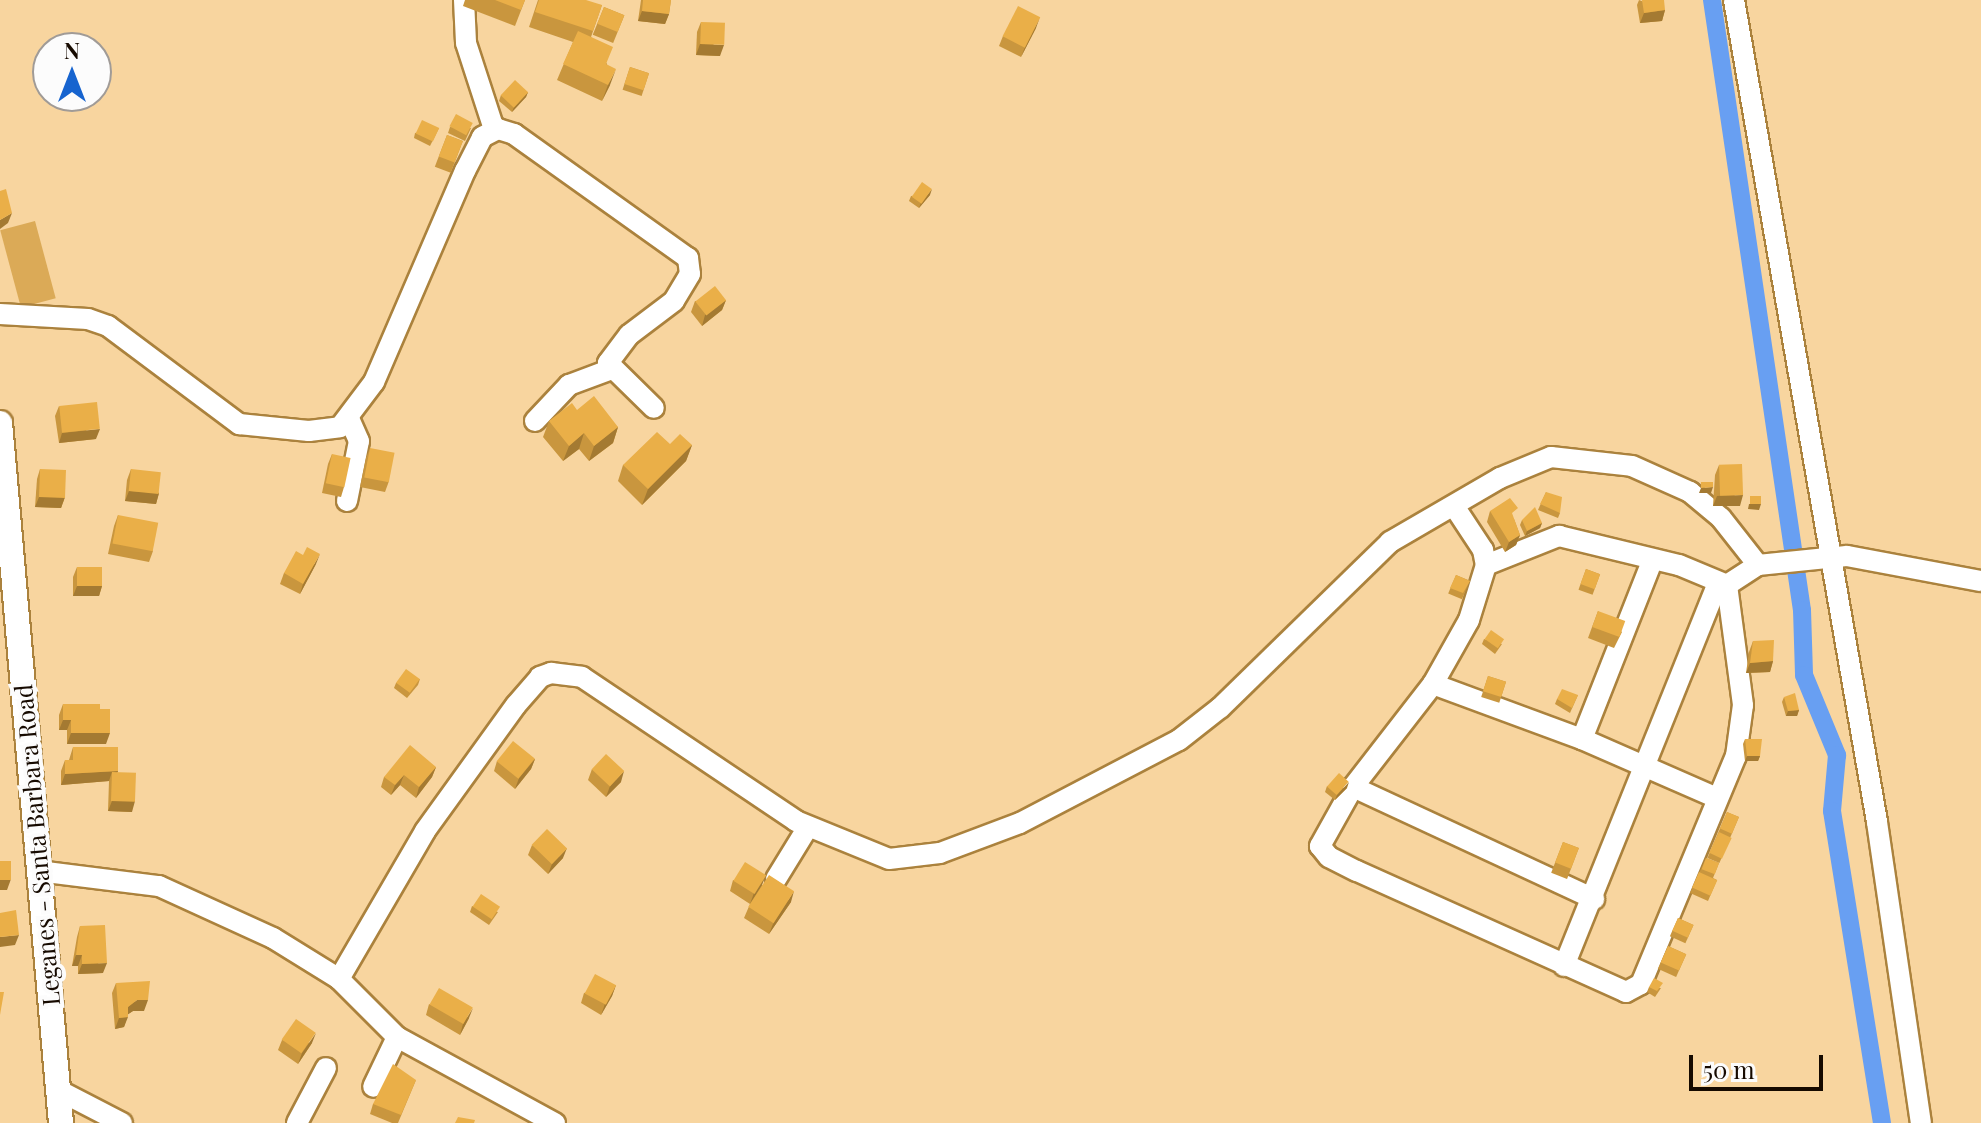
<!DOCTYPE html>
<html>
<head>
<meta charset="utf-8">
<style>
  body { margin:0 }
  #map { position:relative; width:1981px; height:1123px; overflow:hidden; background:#f8d59f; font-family:"Playfair Display",serif }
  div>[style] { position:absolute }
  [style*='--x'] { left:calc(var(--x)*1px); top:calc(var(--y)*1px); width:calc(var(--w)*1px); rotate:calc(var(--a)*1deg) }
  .green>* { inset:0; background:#dbaa57; transform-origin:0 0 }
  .canal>* { height:18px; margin:-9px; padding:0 9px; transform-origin:9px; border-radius:9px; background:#689ff2 }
  .roads { filter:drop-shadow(2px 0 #ab823d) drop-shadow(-2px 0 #ab823d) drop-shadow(0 2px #ab823d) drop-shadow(0 -2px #ab823d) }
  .minor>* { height:20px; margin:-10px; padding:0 10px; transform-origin:10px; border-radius:10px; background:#fff }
  .major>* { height:24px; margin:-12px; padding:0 12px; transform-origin:12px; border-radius:12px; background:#fff }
  .wall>* { inset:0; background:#c9963e; transform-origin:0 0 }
  .shaded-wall>* { inset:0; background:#a47a32 }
  .building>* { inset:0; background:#eaaf48; transform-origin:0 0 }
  span { translate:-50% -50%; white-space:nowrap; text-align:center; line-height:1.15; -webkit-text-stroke:8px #fcfcfc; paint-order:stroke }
  .street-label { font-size:24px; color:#160a00 }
  .north { position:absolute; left:32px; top:32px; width:80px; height:80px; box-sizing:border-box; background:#fcfcfc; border:2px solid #a09b97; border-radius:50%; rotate:0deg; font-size:22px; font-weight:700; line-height:32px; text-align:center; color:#160a00 }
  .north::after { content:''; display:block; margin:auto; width:28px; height:36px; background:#1764cf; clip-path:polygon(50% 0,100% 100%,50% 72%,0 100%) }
  .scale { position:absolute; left:1689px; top:1055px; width:134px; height:36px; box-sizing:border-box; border:4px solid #160a00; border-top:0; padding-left:10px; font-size:24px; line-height:28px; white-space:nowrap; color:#160a00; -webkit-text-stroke:6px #fcfcfc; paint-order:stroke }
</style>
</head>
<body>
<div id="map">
  <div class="green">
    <div style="left:35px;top:221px;width:80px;height:36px;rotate:75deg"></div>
  </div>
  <div class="canal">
    <div style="--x:1712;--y:0;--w:617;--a:81.61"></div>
    <div style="--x:1802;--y:610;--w:65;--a:88.2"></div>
    <div style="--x:1804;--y:675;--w:87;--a:67.6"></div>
    <div style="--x:1837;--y:755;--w:56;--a:95.1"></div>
    <div style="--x:1832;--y:811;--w:316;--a:80.9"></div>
  </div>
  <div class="roads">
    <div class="minor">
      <div style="--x:464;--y:0;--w:43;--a:87.3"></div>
      <div style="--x:466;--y:43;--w:90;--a:72"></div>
      <div style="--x:1734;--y:0;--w:834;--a:80.13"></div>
      <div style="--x:1877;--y:822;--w:304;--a:81.7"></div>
      <div style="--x:0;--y:314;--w:88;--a:3.3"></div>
      <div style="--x:88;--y:319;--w:21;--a:19"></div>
      <div style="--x:108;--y:326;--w:164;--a:36.8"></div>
      <div style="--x:239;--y:424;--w:70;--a:5.7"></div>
      <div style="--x:309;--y:431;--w:31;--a:-7"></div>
      <div style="--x:340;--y:427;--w:56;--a:-52.9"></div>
      <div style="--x:374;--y:382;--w:230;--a:-66.7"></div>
      <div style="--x:465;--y:171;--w:38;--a:-63"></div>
      <div style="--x:482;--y:137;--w:18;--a:-27"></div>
      <div style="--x:498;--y:129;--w:17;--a:17"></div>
      <div style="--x:514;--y:134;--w:214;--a:35.5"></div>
      <div style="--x:688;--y:258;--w:16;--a:83"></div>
      <div style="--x:690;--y:274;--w:31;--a:121"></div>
      <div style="--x:674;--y:301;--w:56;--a:142.9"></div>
      <div style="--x:629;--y:335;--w:35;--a:127"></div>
      <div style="--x:608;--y:363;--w:64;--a:44.4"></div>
      <div style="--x:535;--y:421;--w:50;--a:-46.6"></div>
      <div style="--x:569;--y:385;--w:46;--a:-20.4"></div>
      <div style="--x:347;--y:501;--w:61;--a:-78.7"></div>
      <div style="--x:359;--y:441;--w:24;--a:-114"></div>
      <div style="--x:1454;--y:506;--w:53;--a:56.6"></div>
      <div style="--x:1483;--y:550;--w:15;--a:79"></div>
      <div style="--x:1486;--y:565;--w:58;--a:107.2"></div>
      <div style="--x:1469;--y:620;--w:73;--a:119.4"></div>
      <div style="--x:1433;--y:684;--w:130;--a:127.8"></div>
      <div style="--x:1353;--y:787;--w:68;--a:119.2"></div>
      <div style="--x:1320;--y:846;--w:14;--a:51"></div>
      <div style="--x:1329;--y:857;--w:31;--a:27"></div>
      <div style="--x:1357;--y:871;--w:295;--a:24.2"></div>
      <div style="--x:1626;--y:992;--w:17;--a:-28"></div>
      <div style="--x:1641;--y:984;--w:247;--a:-67.4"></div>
      <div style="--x:1736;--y:756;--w:51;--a:-82.2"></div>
      <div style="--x:1743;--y:705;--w:121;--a:-97.6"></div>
      <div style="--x:1486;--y:565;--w:79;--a:-21.7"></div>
      <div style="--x:1559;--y:536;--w:123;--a:13.6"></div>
      <div style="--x:1679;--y:565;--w:52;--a:22.6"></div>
      <div style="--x:1727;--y:585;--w:37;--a:-33"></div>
      <div style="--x:1433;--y:684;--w:159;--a:20.3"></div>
      <div style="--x:1582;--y:739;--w:147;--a:23.6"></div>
      <div style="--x:1582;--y:739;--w:191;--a:-68.5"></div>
      <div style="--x:1353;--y:787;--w:266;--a:24.9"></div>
      <div style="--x:38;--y:871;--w:122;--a:7.1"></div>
      <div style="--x:159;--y:886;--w:125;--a:24.5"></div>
      <div style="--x:273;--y:938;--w:78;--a:31.8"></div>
      <div style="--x:339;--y:979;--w:171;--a:-59.8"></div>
      <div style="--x:425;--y:831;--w:155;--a:-54.2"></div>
      <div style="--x:516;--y:705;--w:37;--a:-49"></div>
      <div style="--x:540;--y:677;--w:12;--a:-20"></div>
      <div style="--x:551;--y:673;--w:31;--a:7"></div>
      <div style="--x:582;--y:677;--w:258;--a:33.9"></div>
      <div style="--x:796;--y:821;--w:100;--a:22.2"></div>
      <div style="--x:889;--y:859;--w:51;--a:-6.7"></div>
      <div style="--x:940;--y:853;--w:85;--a:-20.6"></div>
      <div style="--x:1020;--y:823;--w:179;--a:-27.6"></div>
      <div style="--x:1179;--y:740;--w:52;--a:-38"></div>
      <div style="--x:1220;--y:708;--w:238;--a:-44.3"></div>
      <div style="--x:1390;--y:542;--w:127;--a:-30.2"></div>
      <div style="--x:1500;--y:478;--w:55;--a:-22.4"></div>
      <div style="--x:1551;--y:457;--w:81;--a:6.3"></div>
      <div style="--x:1632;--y:466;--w:64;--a:24.1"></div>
      <div style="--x:1690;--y:492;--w:40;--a:40"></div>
      <div style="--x:1721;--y:518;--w:60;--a:51.8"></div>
      <div style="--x:1758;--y:565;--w:89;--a:-5.8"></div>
      <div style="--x:1847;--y:556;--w:136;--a:10.6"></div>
      <div style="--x:776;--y:879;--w:61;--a:-58.4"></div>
      <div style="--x:1564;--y:966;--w:413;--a:-68.1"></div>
      <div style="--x:339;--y:979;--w:82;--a:45"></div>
      <div style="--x:397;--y:1037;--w:55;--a:115.6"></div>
      <div style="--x:397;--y:1037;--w:180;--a:28.6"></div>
      <div style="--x:58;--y:1090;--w:72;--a:27.3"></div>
      <div style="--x:297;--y:1123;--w:62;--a:-62.2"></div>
    </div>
    <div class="major">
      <div style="--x:0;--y:423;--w:703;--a:85.02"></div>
    </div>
  </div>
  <div class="wall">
    <div style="clip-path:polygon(465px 0,525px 0,515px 26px,463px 6px)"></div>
    <div style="clip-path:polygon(538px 0,602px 5px,591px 37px,607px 64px,610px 85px,602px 101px,557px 80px,573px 42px,529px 27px)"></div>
    <div style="clip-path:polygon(641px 0,671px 0,669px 14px,665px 24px,638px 21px)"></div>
    <div style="clip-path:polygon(1639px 0,1665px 10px,1662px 21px,1640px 23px,1637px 5px)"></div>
    <div style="left:604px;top:7px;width:22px;height:30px;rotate:22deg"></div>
    <div style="clip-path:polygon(701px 22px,720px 56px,696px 55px,697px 32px)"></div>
    <div style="clip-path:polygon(1036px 28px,1021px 57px,999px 46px,1003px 36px)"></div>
    <div style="left:630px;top:67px;width:20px;height:24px;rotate:18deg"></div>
    <div style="clip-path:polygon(528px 92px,526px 97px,512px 112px,499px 101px,501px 95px)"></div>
    <div style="clip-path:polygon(450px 127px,471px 128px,465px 141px,448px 133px)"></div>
    <div style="clip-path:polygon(439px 128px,430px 146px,414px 138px,415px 133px)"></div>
    <div style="left:447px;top:135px;width:17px;height:34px;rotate:21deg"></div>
    <div style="clip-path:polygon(930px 195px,919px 208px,909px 201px,911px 196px)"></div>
    <div style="clip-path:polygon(726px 300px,722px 310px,702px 326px,691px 312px,695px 301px)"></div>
    <div style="clip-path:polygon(59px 406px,96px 439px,59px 443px,55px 416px)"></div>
    <div style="clip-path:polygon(577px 410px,618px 427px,613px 443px,589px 461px,579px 449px,563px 461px,543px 437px,549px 421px)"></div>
    <div style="clip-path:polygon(670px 444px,692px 445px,686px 461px,642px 505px,618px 481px,623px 465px)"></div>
    <div style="clip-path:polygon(370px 448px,389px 481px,385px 492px,360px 487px,366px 458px)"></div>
    <div style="clip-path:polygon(332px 454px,344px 487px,341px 497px,322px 493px,328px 464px)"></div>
    <div style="clip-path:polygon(1719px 465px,1740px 506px,1713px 506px,1715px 475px)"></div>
    <div style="clip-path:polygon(40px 469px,65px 497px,61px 508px,35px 507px,37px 479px)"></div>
    <div style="clip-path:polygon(131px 469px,159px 493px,156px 504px,125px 501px,127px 480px)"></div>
    <div style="clip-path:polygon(1546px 492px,1560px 513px,1558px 518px,1538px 510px)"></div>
    <div style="clip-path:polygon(1490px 511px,1514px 519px,1520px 535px,1516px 545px,1505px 552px,1487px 522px)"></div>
    <div style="clip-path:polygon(118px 515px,153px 551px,149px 562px,108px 554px,114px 526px)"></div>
    <div style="clip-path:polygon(1522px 520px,1542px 523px,1540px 528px,1525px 536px,1520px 525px)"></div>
    <div style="clip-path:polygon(316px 564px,300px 594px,280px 584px,284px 573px)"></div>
    <div style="clip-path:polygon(77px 567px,102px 586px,99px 596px,73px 596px,73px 577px)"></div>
    <div style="left:1586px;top:569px;width:15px;height:22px;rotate:20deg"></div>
    <div style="left:1456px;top:575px;width:15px;height:20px;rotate:23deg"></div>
    <div style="clip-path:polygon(1598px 611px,1622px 632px,1614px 648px,1588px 638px)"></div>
    <div style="clip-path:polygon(1484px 639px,1502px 644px,1495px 654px,1482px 644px)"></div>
    <div style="clip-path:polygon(1753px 641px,1773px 661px,1770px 672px,1746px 673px,1749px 652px)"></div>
    <div style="left:1488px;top:676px;width:19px;height:22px;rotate:18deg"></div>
    <div style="clip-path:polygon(420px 679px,418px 685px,407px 698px,394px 688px,396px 683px)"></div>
    <div style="clip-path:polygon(1578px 695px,1570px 713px,1555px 704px,1557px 699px)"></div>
    <div style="clip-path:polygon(1784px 697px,1799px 710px,1797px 716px,1786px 716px,1782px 702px)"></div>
    <div style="clip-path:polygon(63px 704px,100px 709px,106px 744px,67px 744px,67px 730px,59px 730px,59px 715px)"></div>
    <div style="clip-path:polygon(1745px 739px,1760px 756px,1758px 761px,1745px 761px,1743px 744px)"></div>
    <div style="clip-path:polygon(73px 747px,118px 771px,117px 773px,132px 812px,108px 811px,109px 781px,61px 785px,61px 771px,65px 760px,69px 760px)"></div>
    <div style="clip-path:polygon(535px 759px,531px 769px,515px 789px,494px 771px,497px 761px)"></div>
    <div style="clip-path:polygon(436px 767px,432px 777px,416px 798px,400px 785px,391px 795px,381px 787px,384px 777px)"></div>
    <div style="clip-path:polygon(592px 769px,621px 782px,606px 797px,588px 780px)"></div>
    <div style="clip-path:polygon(1327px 786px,1347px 788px,1335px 800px,1325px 792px)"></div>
    <div style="left:1727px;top:812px;width:13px;height:50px;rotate:23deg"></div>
    <div style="left:1563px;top:842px;width:17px;height:33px;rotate:21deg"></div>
    <div style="clip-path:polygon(532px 845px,563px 858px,548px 874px,528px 855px)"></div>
    <div style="clip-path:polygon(1706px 858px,1719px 863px,1713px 878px,1717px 880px,1708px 901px,1690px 893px)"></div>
    <div style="clip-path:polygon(733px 880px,762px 885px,791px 902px,769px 934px,744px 918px,750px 904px,730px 891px)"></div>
    <div style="clip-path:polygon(472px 906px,498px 912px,489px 925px,470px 912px)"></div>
    <div style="left:1678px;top:918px;width:17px;height:20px;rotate:24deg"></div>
    <div style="clip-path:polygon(80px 926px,103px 973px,78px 974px,78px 966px,72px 966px,77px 937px)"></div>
    <div style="left:1668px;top:946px;width:20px;height:25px;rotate:24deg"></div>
    <div style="clip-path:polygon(116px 983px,144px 1011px,133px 1011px,128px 1014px,124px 1027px,115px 1029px,112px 993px)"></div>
    <div style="clip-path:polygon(616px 985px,612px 996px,601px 1015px,581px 1003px,584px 993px)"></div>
    <div style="clip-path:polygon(1649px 987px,1661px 988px,1655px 997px,1647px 992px)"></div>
    <div style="clip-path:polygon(429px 1004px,469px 1018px,460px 1035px,426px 1015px)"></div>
    <div style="clip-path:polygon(282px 1040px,312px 1043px,298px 1064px,278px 1050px)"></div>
    <div style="clip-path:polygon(416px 1080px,398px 1123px,392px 1123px,370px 1114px,373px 1104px)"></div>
  </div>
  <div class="shaded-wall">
    <div style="clip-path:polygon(1665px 10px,1662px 21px,1640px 23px,1644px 13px)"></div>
    <div style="clip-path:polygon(642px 11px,669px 14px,665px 24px,638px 21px)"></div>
    <div style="clip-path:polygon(1040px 17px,1036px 28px,1021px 57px,1025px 47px)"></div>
    <div style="clip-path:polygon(700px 44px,724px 45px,720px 56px,696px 55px)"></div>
    <div style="clip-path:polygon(616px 69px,610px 85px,602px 101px,608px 85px)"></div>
    <div style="clip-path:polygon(528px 92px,526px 97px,512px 112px,514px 107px)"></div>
    <div style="clip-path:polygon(932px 189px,930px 195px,919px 208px,921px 203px)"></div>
    <div style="clip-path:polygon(12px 213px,8px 223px,0 229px,0 220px)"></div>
    <div style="clip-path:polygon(726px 300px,722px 310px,702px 326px,705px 315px)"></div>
    <div style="clip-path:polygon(618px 427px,613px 443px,589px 461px,594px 446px)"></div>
    <div style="clip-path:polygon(100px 429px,96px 439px,59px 443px,62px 433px)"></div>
    <div style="clip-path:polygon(584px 433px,579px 449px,563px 461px,569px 446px)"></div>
    <div style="clip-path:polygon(692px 445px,686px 461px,642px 505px,648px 489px)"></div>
    <div style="clip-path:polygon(1713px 487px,1711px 493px,1699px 493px,1701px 488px)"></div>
    <div style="clip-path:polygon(129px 491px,159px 493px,156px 504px,125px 501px)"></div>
    <div style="clip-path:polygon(1743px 495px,1740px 506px,1713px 506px,1717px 496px)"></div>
    <div style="clip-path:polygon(39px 497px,65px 497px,61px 508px,35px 507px)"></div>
    <div style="clip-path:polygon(1749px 504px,1761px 504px,1759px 510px,1748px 509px)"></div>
    <div style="clip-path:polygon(1542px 523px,1540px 528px,1525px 536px,1527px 531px)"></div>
    <div style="clip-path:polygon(1520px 535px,1516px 545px,1505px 552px,1509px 542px)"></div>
    <div style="clip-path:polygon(320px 554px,316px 564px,300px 594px,303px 584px)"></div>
    <div style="clip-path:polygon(77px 586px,102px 586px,99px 596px,73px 596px)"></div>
    <div style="clip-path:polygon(1773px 661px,1770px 672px,1746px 673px,1750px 663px)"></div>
    <div style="clip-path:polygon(1799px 710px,1797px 716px,1786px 716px,1788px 711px)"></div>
    <div style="clip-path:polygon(63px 720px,71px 720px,67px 730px,59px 730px)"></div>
    <div style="clip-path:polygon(71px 733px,110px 733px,106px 744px,67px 744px)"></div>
    <div style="clip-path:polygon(1747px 756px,1760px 756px,1758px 761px,1745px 761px)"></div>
    <div style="clip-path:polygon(535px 759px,531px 769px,515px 789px,519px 778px)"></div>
    <div style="clip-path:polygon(436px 767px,432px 777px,416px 798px,419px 787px)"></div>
    <div style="clip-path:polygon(118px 771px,114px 781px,112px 772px,109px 781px,61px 785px,65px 774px)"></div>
    <div style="clip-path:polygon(624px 771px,621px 782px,606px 797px,610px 786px)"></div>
    <div style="clip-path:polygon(404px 775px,400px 785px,391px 795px,395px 785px)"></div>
    <div style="clip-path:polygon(1349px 782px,1347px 788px,1335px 800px,1337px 795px)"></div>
    <div style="clip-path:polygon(112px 801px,135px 801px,132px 812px,108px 811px)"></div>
    <div style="clip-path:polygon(567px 848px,563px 858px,548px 874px,552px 864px)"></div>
    <div style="clip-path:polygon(766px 875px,762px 885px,750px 904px,754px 893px)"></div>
    <div style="clip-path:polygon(11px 879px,7px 890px,0 890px,0 880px)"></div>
    <div style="clip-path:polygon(794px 891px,791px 902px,769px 934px,773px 924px)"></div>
    <div style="clip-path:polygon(19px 935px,15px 945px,0 947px,0 937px)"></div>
    <div style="clip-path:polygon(76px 955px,82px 955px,78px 966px,72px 966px)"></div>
    <div style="clip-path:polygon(107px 963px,103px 973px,78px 974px,82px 964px)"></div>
    <div style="clip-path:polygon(616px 985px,612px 996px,601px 1015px,605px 1004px)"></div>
    <div style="clip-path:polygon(137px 1000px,148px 1000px,144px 1011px,133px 1011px,124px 1017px,128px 1007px)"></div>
    <div style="clip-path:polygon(473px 1008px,469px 1018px,460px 1035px,463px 1024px)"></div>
    <div style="clip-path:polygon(128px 1017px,124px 1027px,115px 1029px,119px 1018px)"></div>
    <div style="clip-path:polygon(316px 1033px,312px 1043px,298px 1064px,302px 1053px)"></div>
  </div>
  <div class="building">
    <div style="clip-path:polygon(495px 0,525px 0,521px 10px)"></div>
    <div style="clip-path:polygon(539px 0,586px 0,602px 5px,593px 31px,535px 12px)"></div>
    <div style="clip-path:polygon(643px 0,671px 0,669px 14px,642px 11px)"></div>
    <div style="clip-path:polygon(1642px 0,1664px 0,1665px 10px,1644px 13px)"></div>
    <div style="left:1018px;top:6px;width:25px;height:34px;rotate:27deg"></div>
    <div style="left:604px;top:7px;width:22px;height:18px;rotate:22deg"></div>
    <div style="left:701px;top:22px;width:24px;height:22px;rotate:2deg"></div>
    <div style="clip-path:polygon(578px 31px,613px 47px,606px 64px,616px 69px,608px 85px,563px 64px)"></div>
    <div style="left:630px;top:67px;width:20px;height:18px;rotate:18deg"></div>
    <div style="left:515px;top:80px;width:18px;height:21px;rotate:43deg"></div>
    <div style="left:456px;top:114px;width:19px;height:14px;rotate:28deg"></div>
    <div style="left:422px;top:120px;width:19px;height:15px;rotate:25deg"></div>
    <div style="left:447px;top:135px;width:17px;height:23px;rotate:21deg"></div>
    <div style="left:922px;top:182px;width:12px;height:18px;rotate:35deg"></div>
    <div style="clip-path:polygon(6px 189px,12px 213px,0 220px,0 191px)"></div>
    <div style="left:715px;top:286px;width:18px;height:25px;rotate:52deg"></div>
    <div style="clip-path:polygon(594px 396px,618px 427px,594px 446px,584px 433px,569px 446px,549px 421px,572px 403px,577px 410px)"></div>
    <div style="left:97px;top:402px;width:27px;height:38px;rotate:84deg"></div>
    <div style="clip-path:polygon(657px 432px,670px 444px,680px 434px,692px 445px,648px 489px,623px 465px)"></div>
    <div style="left:370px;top:448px;width:25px;height:30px;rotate:11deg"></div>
    <div style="left:332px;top:454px;width:19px;height:30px;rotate:12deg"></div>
    <div style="left:1742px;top:464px;width:31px;height:23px;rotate:88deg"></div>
    <div style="left:40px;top:469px;width:26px;height:28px;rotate:2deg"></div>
    <div style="left:131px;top:469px;width:30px;height:22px;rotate:6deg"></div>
    <div style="clip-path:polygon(1701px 482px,1713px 482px,1713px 487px,1701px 488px)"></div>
    <div style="clip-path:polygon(1546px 492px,1562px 497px,1560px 513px,1540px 504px)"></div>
    <div style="left:1750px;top:496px;width:11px;height:8px"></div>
    <div style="clip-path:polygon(1510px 498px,1518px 508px,1512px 513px,1520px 535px,1509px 542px,1490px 511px)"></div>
    <div style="clip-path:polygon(1535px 507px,1542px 523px,1527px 531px,1522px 520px)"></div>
    <div style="left:118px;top:515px;width:41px;height:29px;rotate:11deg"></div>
    <div style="clip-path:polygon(307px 547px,320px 554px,303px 584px,284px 573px,296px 551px,303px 555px)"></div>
    <div style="left:77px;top:567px;width:25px;height:19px"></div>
    <div style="left:1586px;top:569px;width:15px;height:16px;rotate:20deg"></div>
    <div style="clip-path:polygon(1456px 575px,1470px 581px,1463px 593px,1450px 588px)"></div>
    <div style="left:1598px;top:611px;width:29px;height:17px;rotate:20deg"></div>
    <div style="left:1491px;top:630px;width:16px;height:11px;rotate:35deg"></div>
    <div style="clip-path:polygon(1774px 640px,1773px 661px,1750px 663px,1753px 641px)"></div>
    <div style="left:406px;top:669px;width:17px;height:17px;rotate:36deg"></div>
    <div style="left:1488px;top:676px;width:19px;height:16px;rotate:18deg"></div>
    <div style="clip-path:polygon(1562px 689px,1578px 695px,1572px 708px,1557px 699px)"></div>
    <div style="clip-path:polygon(1795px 693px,1799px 710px,1788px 711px,1784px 697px)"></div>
    <div style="clip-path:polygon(63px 704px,100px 704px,100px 709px,110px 709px,110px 733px,71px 733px,71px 720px,63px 720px)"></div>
    <div style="clip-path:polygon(1745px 739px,1762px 739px,1760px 756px,1747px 756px)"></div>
    <div style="left:513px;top:741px;width:28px;height:26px;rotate:39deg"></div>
    <div style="clip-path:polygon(410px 745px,436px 767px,419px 787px,404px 775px,395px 785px,384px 777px)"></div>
    <div style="clip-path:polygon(73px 747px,118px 747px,118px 771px,65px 774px,65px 760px,73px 760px)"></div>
    <div style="left:606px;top:754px;width:25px;height:21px;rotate:43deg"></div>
    <div style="left:112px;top:772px;width:24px;height:29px;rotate:2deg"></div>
    <div style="left:1339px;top:773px;width:13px;height:18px;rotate:42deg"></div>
    <div style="left:1727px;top:812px;width:13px;height:18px;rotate:23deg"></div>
    <div style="left:547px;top:829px;width:28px;height:22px;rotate:44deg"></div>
    <div style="left:1719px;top:832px;width:14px;height:23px;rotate:25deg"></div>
    <div style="left:1563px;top:842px;width:17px;height:22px;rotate:21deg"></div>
    <div style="left:1706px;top:858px;width:14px;height:12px;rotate:21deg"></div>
    <div style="left:0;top:861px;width:11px;height:19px"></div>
    <div style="left:745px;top:862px;width:25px;height:22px;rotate:32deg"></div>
    <div style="left:1699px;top:872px;width:20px;height:17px;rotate:24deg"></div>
    <div style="left:769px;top:875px;width:30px;height:38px;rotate:33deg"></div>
    <div style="left:481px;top:894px;width:23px;height:15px;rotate:34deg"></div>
    <div style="clip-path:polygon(16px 910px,19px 935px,0 937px,0 913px)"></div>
    <div style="left:1678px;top:918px;width:17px;height:14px;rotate:24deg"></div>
    <div style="clip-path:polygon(105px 925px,107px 963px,82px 964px,82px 955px,76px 955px,80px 926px)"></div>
    <div style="left:1668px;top:946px;width:20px;height:18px;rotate:24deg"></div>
    <div style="left:595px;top:974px;width:24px;height:22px;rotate:28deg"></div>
    <div style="clip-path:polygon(1654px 978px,1663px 983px,1657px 991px,1649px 987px)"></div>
    <div style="clip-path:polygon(150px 981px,148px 1000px,137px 1000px,128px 1007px,128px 1017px,119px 1018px,116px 983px)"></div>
    <div style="left:439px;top:988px;width:39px;height:19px;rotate:30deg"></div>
    <div style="clip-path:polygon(0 992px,4px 992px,0 1015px)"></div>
    <div style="left:296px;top:1019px;width:24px;height:25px;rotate:35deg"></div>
    <div style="clip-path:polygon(393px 1064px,416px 1080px,401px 1115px,373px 1104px)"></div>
    <div style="clip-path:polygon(458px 1117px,475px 1120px,474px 1123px,455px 1123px)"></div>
  </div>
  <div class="street-label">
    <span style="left:37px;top:845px;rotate:-95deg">Leganes - Santa Barbara Road</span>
  </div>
  <div class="north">N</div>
  <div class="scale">50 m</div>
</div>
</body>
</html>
